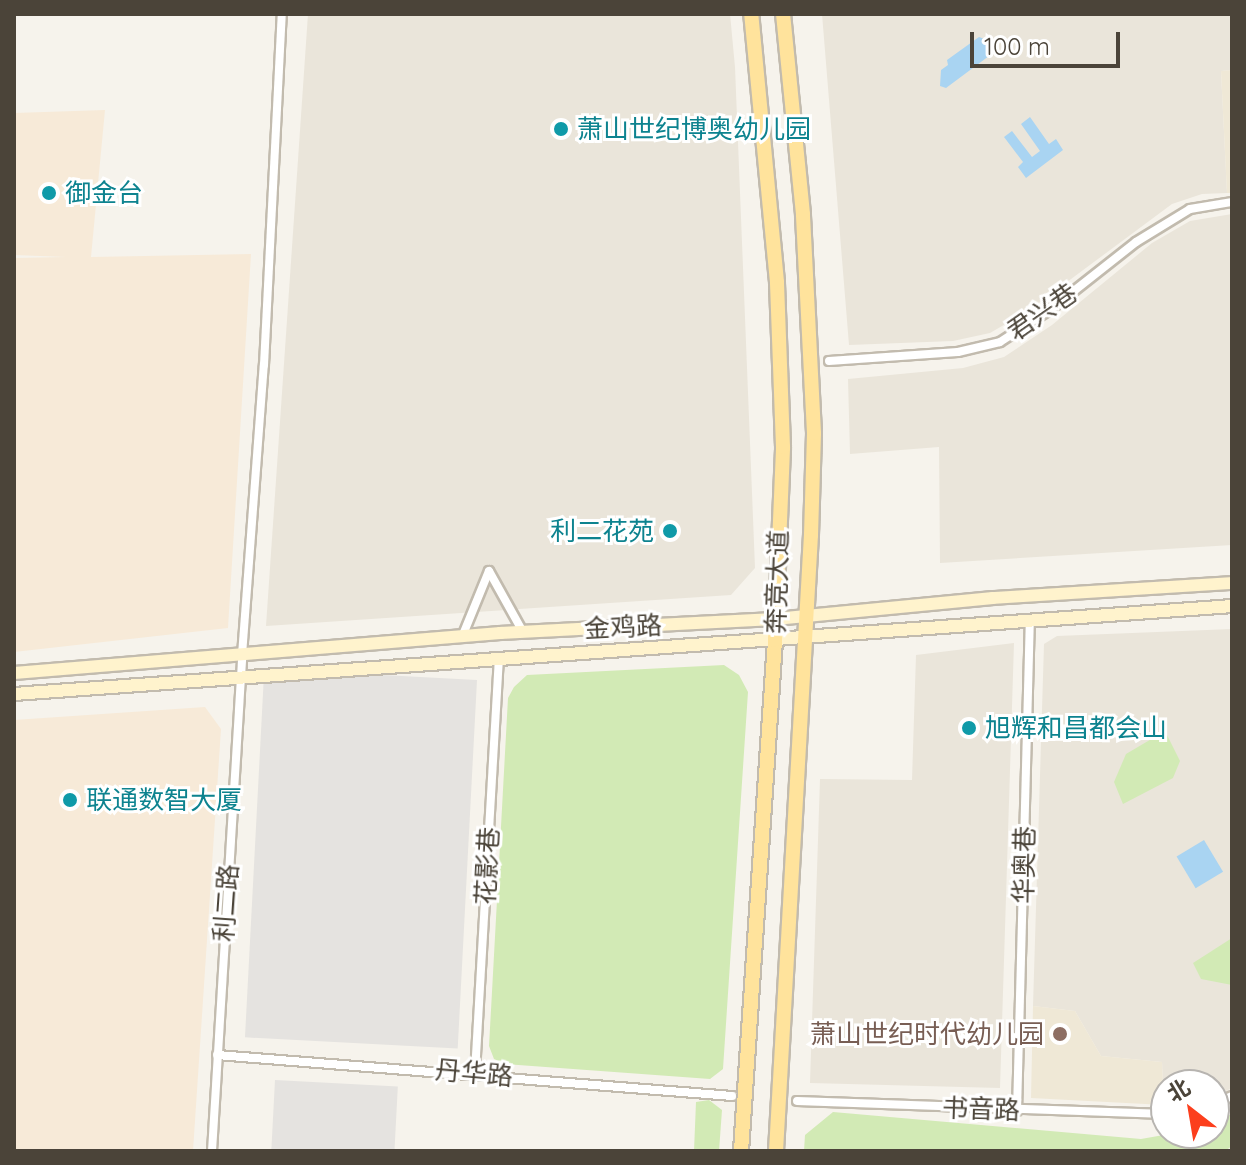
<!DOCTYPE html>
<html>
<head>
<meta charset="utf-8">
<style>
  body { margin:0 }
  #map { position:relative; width:1246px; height:1165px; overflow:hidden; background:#f6f3ec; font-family:Quicksand,"Noto Sans SC",sans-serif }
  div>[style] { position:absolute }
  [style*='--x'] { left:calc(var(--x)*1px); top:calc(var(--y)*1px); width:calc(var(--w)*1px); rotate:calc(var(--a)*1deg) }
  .residential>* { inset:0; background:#eae5da }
  .commercial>* { inset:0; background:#f7ead8 }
  .education>* { inset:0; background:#efe8d6 }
  .green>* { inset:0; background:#d2eab5 }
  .parking>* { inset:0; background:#e5e3e0; transform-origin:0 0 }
  .water>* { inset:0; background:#a9d4f2; transform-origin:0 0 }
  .roads { filter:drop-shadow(2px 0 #c2bbae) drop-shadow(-2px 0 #c2bbae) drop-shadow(0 2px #c2bbae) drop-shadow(0 -2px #c2bbae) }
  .street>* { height:8px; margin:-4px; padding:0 4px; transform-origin:4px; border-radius:4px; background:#fff }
  .secondary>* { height:12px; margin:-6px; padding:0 6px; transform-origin:6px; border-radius:6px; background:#fff3cd }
  .primary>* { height:14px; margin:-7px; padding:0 7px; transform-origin:7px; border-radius:7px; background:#ffe39c }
  .dots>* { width:22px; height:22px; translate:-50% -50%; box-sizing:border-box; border:4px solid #fff; border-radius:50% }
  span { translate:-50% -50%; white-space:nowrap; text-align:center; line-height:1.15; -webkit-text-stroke:6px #fff; paint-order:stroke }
  .culture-label { font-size:26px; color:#0d838f }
  .left { translate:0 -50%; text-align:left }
  .right { translate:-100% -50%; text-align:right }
  .street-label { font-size:26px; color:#4b4439 }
  .education-label { font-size:26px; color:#785e54 }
  .frame { position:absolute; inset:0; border:16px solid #4b4439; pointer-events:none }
  .north { position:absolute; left:1150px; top:1069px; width:80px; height:80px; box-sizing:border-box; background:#fff; border:2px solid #b7b4b0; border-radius:50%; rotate:329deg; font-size:22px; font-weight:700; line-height:32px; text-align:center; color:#4b4439 }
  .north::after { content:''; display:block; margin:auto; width:28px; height:36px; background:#fc3f1d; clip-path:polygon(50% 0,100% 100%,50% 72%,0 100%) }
  .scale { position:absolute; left:970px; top:32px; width:150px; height:36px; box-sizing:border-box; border:4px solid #4b4439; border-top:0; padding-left:10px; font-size:24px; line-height:28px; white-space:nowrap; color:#4b4439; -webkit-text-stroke:6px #fff; paint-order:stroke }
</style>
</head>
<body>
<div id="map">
  <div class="residential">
    <div style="clip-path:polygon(308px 14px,730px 14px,735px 67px,755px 568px,731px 595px,266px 626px)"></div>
    <div style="clip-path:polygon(822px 14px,1232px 14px,1232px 70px,1221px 71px,1227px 193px,1202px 194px,1172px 204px,1028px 311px,990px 333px,953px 341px,849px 345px)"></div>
    <div style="clip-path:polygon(1232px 214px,1232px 545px,940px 563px,939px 447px,850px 454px,848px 379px,963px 368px,1004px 357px,1052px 325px,1152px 243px,1190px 221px)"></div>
    <div style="clip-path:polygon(1232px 629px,1232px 1088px,1214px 1097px,1214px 1085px,1166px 1085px,1164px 1105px,1162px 1062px,1101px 1056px,1075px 1011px,1033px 1006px,1044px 644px,1057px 636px)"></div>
    <div style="clip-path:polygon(1014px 643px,1000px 1088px,810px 1083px,820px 779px,912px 780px,916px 655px)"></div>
  </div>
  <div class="commercial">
    <div style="clip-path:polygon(105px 110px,91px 257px,251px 254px,228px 628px,14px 652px,14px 258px,66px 257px,14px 255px,14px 113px)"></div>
    <div style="clip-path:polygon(205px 707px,221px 729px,193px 1151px,14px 1151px,14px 720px)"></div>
  </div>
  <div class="education">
    <div style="clip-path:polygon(1232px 70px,1232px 193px,1227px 193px,1221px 71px)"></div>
    <div style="clip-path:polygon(1033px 1006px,1075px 1011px,1101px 1056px,1162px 1062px,1164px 1105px,1031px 1098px)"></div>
  </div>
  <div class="green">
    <div style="clip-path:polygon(724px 665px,739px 675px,748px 692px,723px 1069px,710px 1079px,505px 1064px,494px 1059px,489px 1046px,491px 1010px,508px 698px,514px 687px,527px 675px)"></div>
    <div style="clip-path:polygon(1165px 731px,1180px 761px,1173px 778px,1123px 804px,1114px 782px,1126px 754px)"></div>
    <div style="clip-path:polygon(1232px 938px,1232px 985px,1201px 979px,1193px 963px)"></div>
    <div style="clip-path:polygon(709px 1100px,722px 1110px,719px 1151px,694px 1151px,696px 1102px)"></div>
    <div style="clip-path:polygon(833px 1112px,1141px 1139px,1175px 1133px,1214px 1133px,1214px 1121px,1232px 1114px,1232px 1146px,1225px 1151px,804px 1151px,805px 1135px)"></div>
  </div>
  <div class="parking">
    <div style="left:477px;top:680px;width:369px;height:213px;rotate:93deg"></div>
    <div style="left:275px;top:1080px;width:123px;height:71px;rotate:3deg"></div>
  </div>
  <div class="water">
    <div style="clip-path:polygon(979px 37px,995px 43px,993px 53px,946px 88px,940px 86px,941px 70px,948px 65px,947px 60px)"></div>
    <div style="clip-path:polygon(1030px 117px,1049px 144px,1056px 139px,1063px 150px,1026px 178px,1018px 167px,1023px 162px,1004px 137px,1012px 131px,1032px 157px,1040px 151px,1021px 124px)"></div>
    <div style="left:1204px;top:840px;width:37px;height:32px;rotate:59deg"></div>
  </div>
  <div class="roads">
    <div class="street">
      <div style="--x:829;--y:361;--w:129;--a:-4"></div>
      <div style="--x:958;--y:352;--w:43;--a:-13.4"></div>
      <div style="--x:1000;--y:342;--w:61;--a:-32.9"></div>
      <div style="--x:1051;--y:309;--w:108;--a:-38.2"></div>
      <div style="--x:1136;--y:242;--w:63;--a:-31.4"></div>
      <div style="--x:1190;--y:209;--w:43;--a:-9.5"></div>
      <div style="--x:489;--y:571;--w:70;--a:60.9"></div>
      <div style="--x:462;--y:637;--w:71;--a:-67.8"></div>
      <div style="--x:217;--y:1055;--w:517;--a:4.55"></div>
      <div style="--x:475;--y:1073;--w:415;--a:-86.7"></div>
      <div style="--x:797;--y:1101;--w:369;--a:2"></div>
      <div style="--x:1214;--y:1104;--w:20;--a:-24"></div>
      <div style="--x:1017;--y:1111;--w:491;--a:-88.5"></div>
      <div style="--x:212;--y:1151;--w:497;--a:-86.5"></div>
      <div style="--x:242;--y:655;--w:291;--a:-85.7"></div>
      <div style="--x:264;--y:365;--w:351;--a:-87.1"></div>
    </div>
    <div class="secondary">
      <div style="--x:14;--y:673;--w:488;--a:-4.7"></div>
      <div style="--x:500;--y:633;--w:275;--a:-2.9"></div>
      <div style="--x:775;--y:619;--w:219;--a:-5.5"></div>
      <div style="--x:993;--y:598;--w:239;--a:-3.6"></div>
      <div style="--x:14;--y:694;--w:1221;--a:-4.13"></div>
    </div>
    <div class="primary">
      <div style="--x:741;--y:1151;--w:512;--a:-86.19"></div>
      <div style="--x:775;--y:640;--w:193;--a:-87.6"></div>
      <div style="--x:783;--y:447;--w:165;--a:-92.1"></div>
      <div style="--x:777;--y:282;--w:269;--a:-95.5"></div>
      <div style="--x:776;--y:1151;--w:617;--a:-86.75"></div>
      <div style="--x:811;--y:535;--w:102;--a:-88.3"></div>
      <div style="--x:814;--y:433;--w:219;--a:-92.9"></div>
      <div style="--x:803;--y:214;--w:201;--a:-95.7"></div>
    </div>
  </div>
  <div class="dots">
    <div style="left:561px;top:129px;background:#0f9aa8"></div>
    <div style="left:49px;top:193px;background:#0f9aa8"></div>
    <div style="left:670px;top:531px;background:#0f9aa8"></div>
    <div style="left:969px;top:728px;background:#0f9aa8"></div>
    <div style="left:70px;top:800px;background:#0f9aa8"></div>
    <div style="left:1060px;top:1034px;background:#8d6e63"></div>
  </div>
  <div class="culture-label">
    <span class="left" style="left:577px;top:129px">萧山世纪博奥幼儿园</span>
    <span class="left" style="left:65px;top:193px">御金台</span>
    <span class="right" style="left:654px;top:531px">利二花苑</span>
    <span class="left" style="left:985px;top:728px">旭辉和昌都会山</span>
    <span class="left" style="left:86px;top:800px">联通数智大厦</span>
  </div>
  <div class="street-label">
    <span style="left:1042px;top:312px;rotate:-35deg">君兴巷</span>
    <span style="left:777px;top:582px;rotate:-88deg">奔竞大道</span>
    <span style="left:623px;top:627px;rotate:-3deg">金鸡路</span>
    <span style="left:1024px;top:865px;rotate:-89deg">华奥巷</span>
    <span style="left:487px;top:866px;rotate:-87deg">花影巷</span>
    <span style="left:226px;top:903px;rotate:-86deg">利二路</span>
    <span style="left:474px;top:1073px;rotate:5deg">丹华路</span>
    <span style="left:981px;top:1109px;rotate:2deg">书音路</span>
  </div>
  <div class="education-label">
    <span class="right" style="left:1044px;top:1034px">萧山世纪时代幼儿园</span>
  </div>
  <div class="frame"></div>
  <div class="north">北</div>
  <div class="scale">100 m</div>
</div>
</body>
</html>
